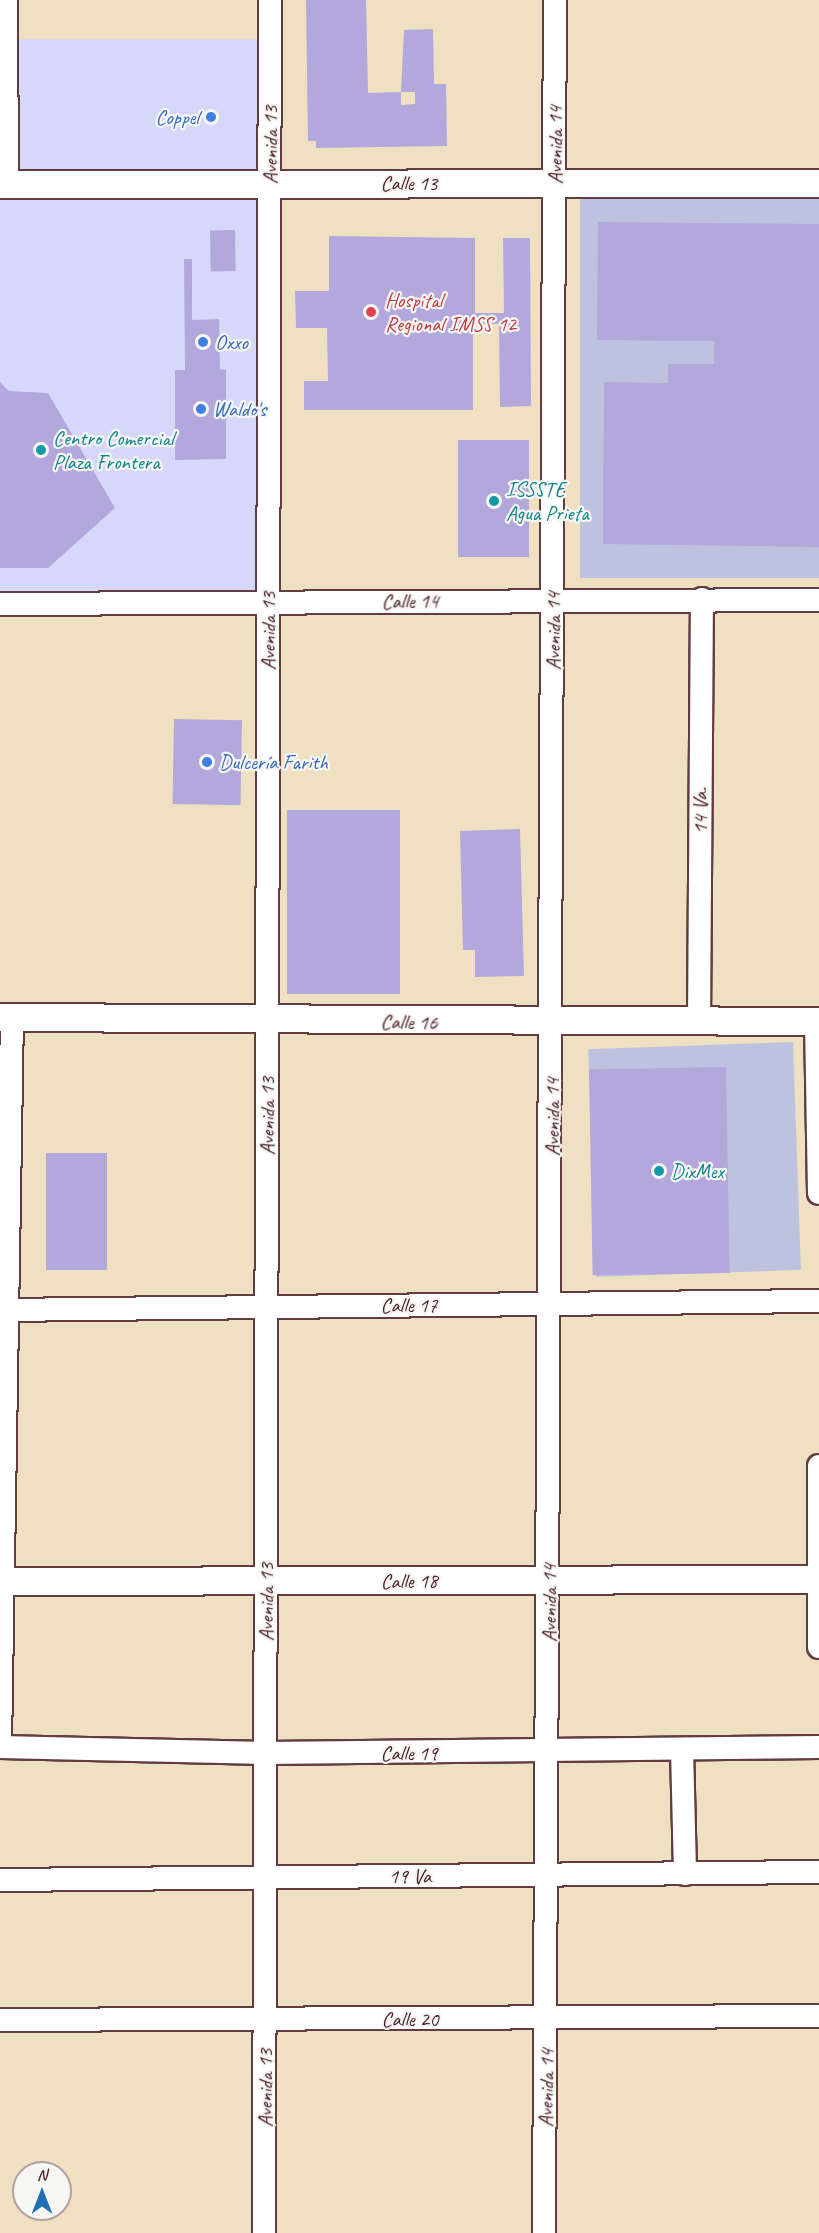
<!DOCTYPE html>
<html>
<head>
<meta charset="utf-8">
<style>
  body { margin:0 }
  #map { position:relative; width:819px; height:2233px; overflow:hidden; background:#efe0c2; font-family:Caveat,sans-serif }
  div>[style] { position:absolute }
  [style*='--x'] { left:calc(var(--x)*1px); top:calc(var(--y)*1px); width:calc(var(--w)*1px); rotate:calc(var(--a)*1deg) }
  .built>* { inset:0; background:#d5d8f9; transform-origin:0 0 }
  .industrial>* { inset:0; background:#bdc3de; transform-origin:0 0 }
  .building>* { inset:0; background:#b3a8dc; transform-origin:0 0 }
  .roads { filter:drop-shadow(2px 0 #633c42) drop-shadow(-2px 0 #633c42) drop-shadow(0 2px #633c42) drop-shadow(0 -2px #633c42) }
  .minor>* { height:22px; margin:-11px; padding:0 11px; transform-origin:11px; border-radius:11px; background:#fff }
  .tertiary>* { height:27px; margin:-13.5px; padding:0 13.5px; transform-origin:13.5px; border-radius:13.5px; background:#fff }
  .dots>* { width:16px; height:16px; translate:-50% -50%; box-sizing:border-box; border:3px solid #f6f6f2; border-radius:50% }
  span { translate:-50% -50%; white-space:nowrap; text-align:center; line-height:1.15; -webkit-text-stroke:4.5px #f6f6f2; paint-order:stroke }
  .shop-label { font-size:21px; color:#366cbe }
  .right { translate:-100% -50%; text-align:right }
  .left { translate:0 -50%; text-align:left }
  .street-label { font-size:21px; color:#4a1f2b }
  .health-label { font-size:21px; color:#be3a42 }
  .culture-label { font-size:21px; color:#0d838f }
  .north { position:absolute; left:12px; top:2161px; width:60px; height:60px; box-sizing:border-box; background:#f6f6f2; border:2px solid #b1a0a2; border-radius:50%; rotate:0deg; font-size:16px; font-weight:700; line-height:24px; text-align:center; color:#4a1f2b }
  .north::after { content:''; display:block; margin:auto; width:21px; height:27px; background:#1f6fb2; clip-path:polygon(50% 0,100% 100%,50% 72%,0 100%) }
</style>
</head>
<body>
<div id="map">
  <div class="built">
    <div style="left:0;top:39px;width:269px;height:565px"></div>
  </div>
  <div class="industrial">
    <div style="left:819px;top:198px;width:380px;height:239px;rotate:90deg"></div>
    <div style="left:793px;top:1042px;width:228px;height:205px;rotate:88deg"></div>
  </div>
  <div class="building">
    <div style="clip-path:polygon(306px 0,366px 0,368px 93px,401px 92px,401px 105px,415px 104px,415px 92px,401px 92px,404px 30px,433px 29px,434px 84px,446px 84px,447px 146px,316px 148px,316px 141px,308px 141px)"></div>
    <div style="clip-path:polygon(598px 222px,819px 224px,819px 547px,603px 544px,604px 382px,668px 383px,668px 364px,714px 364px,714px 341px,597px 340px)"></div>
    <div style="left:235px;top:230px;width:41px;height:25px;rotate:89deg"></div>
    <div style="clip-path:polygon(329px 236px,475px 238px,475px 313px,504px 313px,503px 238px,530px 238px,531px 406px,500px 407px,499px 324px,473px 324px,473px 410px,304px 410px,304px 381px,328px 381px,327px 328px,296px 328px,295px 291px,329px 291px)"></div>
    <div style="clip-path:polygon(184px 259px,192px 259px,192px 320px,219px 319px,220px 369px,226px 370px,226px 459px,175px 460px,175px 370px,185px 370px)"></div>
    <div style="clip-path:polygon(0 382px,9px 391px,48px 393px,115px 508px,48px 568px,0 568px)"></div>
    <div style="left:529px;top:440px;width:117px;height:71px;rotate:90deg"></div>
    <div style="left:174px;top:719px;width:68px;height:85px;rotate:1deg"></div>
    <div style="left:400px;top:810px;width:184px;height:113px;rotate:90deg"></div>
    <div style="clip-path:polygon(520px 829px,524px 976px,475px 977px,475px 950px,463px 950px,460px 831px)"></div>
    <div style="left:726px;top:1067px;width:206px;height:137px;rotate:89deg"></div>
    <div style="left:46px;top:1153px;width:61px;height:117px"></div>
  </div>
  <div class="roads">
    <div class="minor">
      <div style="--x:6;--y:0;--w:184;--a:89.7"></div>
      <div style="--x:0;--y:604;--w:819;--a:-0.28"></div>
      <div style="--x:816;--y:1021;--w:172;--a:89"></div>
      <div style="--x:699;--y:1023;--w:424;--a:-89.6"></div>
      <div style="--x:0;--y:1310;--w:819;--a:-0.63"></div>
      <div style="--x:819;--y:1466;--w:181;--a:90"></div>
      <div style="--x:0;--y:1746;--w:729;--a:-89.06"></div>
      <div style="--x:0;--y:1747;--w:266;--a:1.3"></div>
      <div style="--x:266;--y:1753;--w:553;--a:-0.62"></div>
      <div style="--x:682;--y:1749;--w:125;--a:88.6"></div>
      <div style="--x:0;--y:1880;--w:819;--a:-0.56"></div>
      <div style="--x:0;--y:2020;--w:819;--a:-0.28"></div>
      <div style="--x:264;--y:2233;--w:2233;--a:-89.85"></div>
      <div style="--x:544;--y:2233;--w:2233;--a:-89.72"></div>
    </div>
    <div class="tertiary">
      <div style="--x:0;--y:184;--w:819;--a:-0.07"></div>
      <div style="--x:0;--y:1017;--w:819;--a:0.28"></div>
      <div style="--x:0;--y:1581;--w:819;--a:-0.14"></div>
    </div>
  </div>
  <div class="dots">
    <div style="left:211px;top:117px;background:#3f7fe0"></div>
    <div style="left:371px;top:312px;background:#e0444e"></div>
    <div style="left:203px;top:342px;background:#3f7fe0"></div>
    <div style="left:201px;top:409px;background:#3f7fe0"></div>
    <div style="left:41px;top:450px;background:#0f9aa8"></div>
    <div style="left:494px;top:501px;background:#0f9aa8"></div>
    <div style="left:207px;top:762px;background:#3f7fe0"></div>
    <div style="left:659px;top:1171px;background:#0f9aa8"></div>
  </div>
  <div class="shop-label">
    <span class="right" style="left:199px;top:117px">Coppel</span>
    <span class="left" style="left:215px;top:342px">Oxxo</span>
    <span class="left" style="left:213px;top:409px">Waldo's</span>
    <span class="left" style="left:219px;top:762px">Dulcería Farith</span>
  </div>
  <div class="street-label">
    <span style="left:270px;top:145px;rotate:-90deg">Avenida 13</span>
    <span style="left:555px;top:145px;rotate:-90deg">Avenida 14</span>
    <span style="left:409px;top:183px">Calle 13</span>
    <span style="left:410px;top:601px;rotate:-1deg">Calle 14</span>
    <span style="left:268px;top:631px;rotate:-90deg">Avenida 13</span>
    <span style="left:553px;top:631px;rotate:-90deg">Avenida 14</span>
    <span style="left:700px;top:811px;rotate:-90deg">14 Va.</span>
    <span style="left:409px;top:1022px;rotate:1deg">Calle 16</span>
    <span style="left:267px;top:1116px;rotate:-90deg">Avenida 13</span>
    <span style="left:552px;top:1117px;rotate:-90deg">Avenida 14</span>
    <span style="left:409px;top:1305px">Calle 17</span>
    <span style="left:409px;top:1581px;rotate:-1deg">Calle 18</span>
    <span style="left:266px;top:1602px;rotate:-90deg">Avenida 13</span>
    <span style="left:549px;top:1603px;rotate:-90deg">Avenida 14</span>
    <span style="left:409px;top:1753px">Calle 19</span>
    <span style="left:410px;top:1876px">19 Va</span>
    <span style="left:410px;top:2019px">Calle 20</span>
    <span style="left:265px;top:2088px;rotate:-90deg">Avenida 13</span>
    <span style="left:546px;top:2088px;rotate:-89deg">Avenida 14</span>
  </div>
  <div class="health-label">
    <span class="left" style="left:385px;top:312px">Hospital<br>Regional IMSS 12</span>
  </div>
  <div class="culture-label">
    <span class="left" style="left:53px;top:450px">Centro Comercial<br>Plaza Frontera</span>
    <span class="left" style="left:506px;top:501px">ISSSTE<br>Agua Prieta</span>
    <span class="left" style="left:671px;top:1171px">DixMex</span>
  </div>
  <div class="north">N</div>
</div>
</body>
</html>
